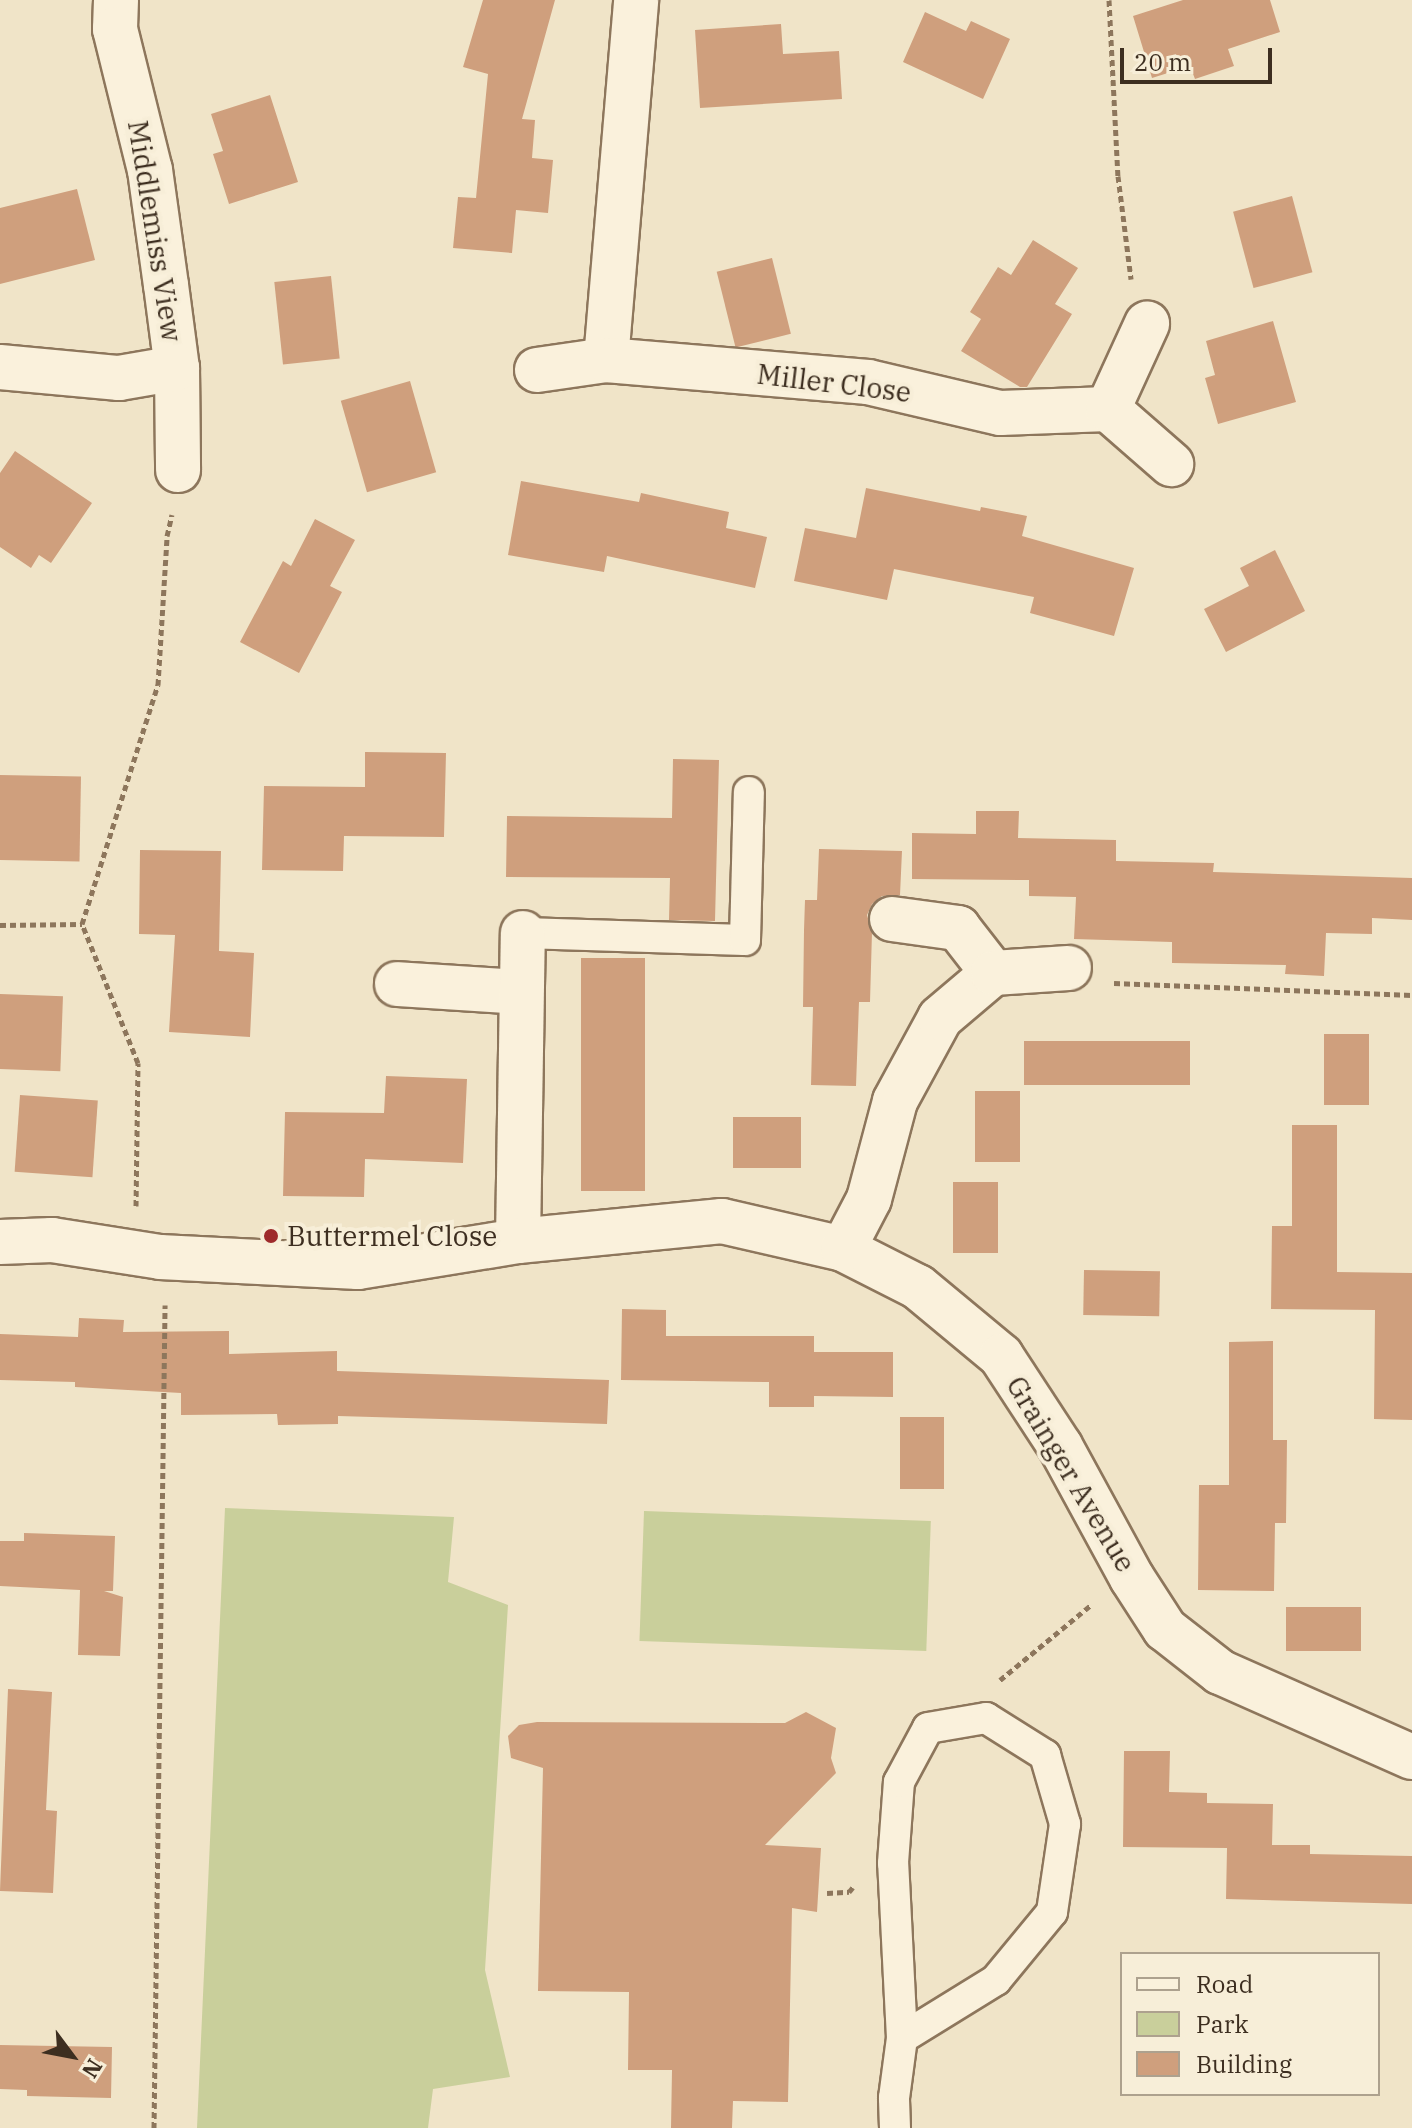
<!DOCTYPE html>
<html>
<head>
<meta charset="utf-8">
<style>
  body { margin:0 }
  #map { position:relative; width:1412px; height:2128px; overflow:hidden; background:#f0e4c8; font-family:"IBM Plex Serif",serif }
  div>[style] { position:absolute }
  [style*='--x'] { left:calc(var(--x)*1px); top:calc(var(--y)*1px); width:calc(var(--w)*1px); rotate:calc(var(--a)*1deg) }
  .green>* { inset:0; background:#c9cf9b; transform-origin:0 0 }
  .building>* { inset:0; background:#cf9f7d; transform-origin:0 0 }
  .path>* { height:5px; margin-top:-2.5px; transform-origin:0; background:repeating-linear-gradient(90deg,#8d765c 0 6px,transparent 0 10px) }
  .roads { filter:drop-shadow(2px 0 #8d765c) drop-shadow(-2px 0 #8d765c) drop-shadow(0 2px #8d765c) drop-shadow(0 -2px #8d765c) }
  .service>* { height:30px; margin:-15px; padding:0 15px; transform-origin:15px; border-radius:15px; background:#faf1dc }
  .minor>* { height:44px; margin:-22px; padding:0 22px; transform-origin:22px; border-radius:22px; background:#faf1dc }
  .dots>* { width:22px; height:22px; translate:-50% -50%; box-sizing:border-box; border:4px solid #f7eed8; border-radius:50% }
  span { translate:-50% -50%; white-space:nowrap; text-align:center; line-height:1.15; -webkit-text-stroke:8px #f7eed8; paint-order:stroke }
  .street-label { font-size:28px; color:#3d2e20 }
  .poi-label { font-size:28px; color:#3d2e20 }
  .left { translate:0 -50%; text-align:left }
  .legend { position:absolute; left:1120px; top:1952px; width:260px; height:144px; box-sizing:border-box; background:#f7eed8; border:2px solid #ada18e; margin:0; padding:10px 14px; list-style:none; font-size:24px; color:#3d2e20 }
  .legend li { display:flex; align-items:center; gap:16px; height:40px }
  .legend b { width:40px; border:2px solid #ada18e }
  .north { position:absolute; left:32px; top:2016px; width:80px; height:80px; -webkit-text-stroke:6px #f7eed8; paint-order:stroke; rotate:122deg; font-size:22px; font-weight:700; line-height:32px; text-align:center; color:#3d2e20 }
  .north::after { content:''; display:block; margin:auto; width:28px; height:36px; background:#3d2e20; clip-path:polygon(50% 0,100% 100%,50% 72%,0 100%) }
  .scale { position:absolute; left:1120px; top:48px; width:152px; height:36px; box-sizing:border-box; border:4px solid #3d2e20; border-top:0; padding-left:10px; font-size:24px; line-height:28px; white-space:nowrap; color:#3d2e20; -webkit-text-stroke:6px #f7eed8; paint-order:stroke }
</style>
</head>
<body>
<div id="map">
  <div class="green">
    <div style="clip-path:polygon(225px 1508px,454px 1517px,448px 1582px,508px 1605px,485px 1970px,510px 2077px,433px 2089px,428px 2128px,197px 2128px)"></div>
    <div style="left:644px;top:1511px;width:287px;height:130px;rotate:2deg"></div>
  </div>
  <div class="building">
    <div style="clip-path:polygon(483px 0,555px 0,522px 119px,535px 120px,532px 158px,553px 160px,548px 213px,516px 210px,512px 253px,453px 248px,458px 197px,476px 198px,488px 74px,463px 67px)"></div>
    <div style="clip-path:polygon(1183px 0,1270px 0,1280px 32px,1228px 49px,1234px 66px,1195px 79px,1190px 66px,1152px 78px,1133px 16px)"></div>
    <div style="clip-path:polygon(925px 12px,966px 31px,971px 21px,1010px 39px,983px 99px,903px 62px)"></div>
    <div style="clip-path:polygon(781px 24px,783px 54px,839px 51px,842px 99px,700px 108px,695px 30px)"></div>
    <div style="clip-path:polygon(270px 95px,298px 182px,229px 204px,213px 154px,223px 151px,211px 114px)"></div>
    <div style="clip-path:polygon(77px 189px,95px 260px,0 284px,0 208px)"></div>
    <div style="left:1292px;top:196px;width:79px;height:61px;rotate:75deg"></div>
    <div style="clip-path:polygon(1033px 240px,1078px 268px,1055px 304px,1072px 314px,1027px 387px,1020px 387px,961px 351px,981px 319px,970px 312px,998px 267px,1011px 275px)"></div>
    <div style="left:772px;top:258px;width:78px;height:57px;rotate:76deg"></div>
    <div style="left:331px;top:276px;width:83px;height:57px;rotate:84deg"></div>
    <div style="clip-path:polygon(1273px 321px,1296px 402px,1218px 424px,1205px 378px,1215px 375px,1206px 341px)"></div>
    <div style="left:410px;top:381px;width:95px;height:72px;rotate:74deg"></div>
    <div style="clip-path:polygon(15px 451px,92px 503px,51px 563px,39px 555px,31px 568px,0 547px,0 473px)"></div>
    <div style="clip-path:polygon(521px 481px,639px 502px,641px 493px,729px 512px,726px 528px,767px 537px,755px 588px,607px 556px,604px 572px,508px 555px)"></div>
    <div style="clip-path:polygon(866px 488px,980px 511px,981px 507px,1027px 516px,1022px 536px,1134px 568px,1114px 636px,1030px 613px,1034px 597px,894px 569px,887px 600px,794px 581px,805px 528px,856px 538px)"></div>
    <div style="clip-path:polygon(315px 519px,355px 540px,330px 586px,342px 592px,299px 673px,240px 642px,283px 561px,291px 566px)"></div>
    <div style="clip-path:polygon(1275px 550px,1305px 611px,1226px 652px,1204px 609px,1249px 586px,1240px 568px)"></div>
    <div style="clip-path:polygon(365px 752px,446px 753px,444px 837px,344px 836px,343px 871px,262px 870px,264px 786px,365px 787px)"></div>
    <div style="clip-path:polygon(673px 759px,719px 760px,715px 921px,669px 920px,670px 878px,506px 877px,507px 816px,672px 818px)"></div>
    <div style="left:0;top:775px;width:81px;height:85px;rotate:1deg"></div>
    <div style="clip-path:polygon(976px 811px,1019px 811px,1018px 838px,1116px 840px,1116px 861px,1214px 863px,1213px 872px,1412px 878px,1412px 920px,1372px 918px,1372px 934px,1326px 933px,1324px 976px,1285px 974px,1286px 965px,1172px 963px,1172px 942px,1074px 939px,1076px 897px,1029px 896px,1029px 880px,912px 879px,912px 833px,976px 834px)"></div>
    <div style="clip-path:polygon(819px 849px,902px 851px,900px 895px,882px 896px,872px 904px,867px 915px,872px 932px,870px 1002px,859px 1002px,856px 1086px,811px 1085px,813px 1007px,803px 1007px,804px 930px,805px 900px,817px 900px)"></div>
    <div style="clip-path:polygon(140px 850px,221px 851px,219px 951px,254px 953px,250px 1037px,169px 1032px,175px 935px,139px 934px)"></div>
    <div style="left:581px;top:958px;width:64px;height:233px"></div>
    <div style="left:0;top:994px;width:63px;height:75px;rotate:2deg"></div>
    <div style="left:1324px;top:1034px;width:45px;height:71px"></div>
    <div style="left:1024px;top:1041px;width:166px;height:44px"></div>
    <div style="clip-path:polygon(386px 1076px,467px 1079px,463px 1163px,365px 1159px,364px 1197px,283px 1196px,285px 1112px,384px 1113px)"></div>
    <div style="left:975px;top:1091px;width:45px;height:71px"></div>
    <div style="left:20px;top:1095px;width:78px;height:77px;rotate:4deg"></div>
    <div style="left:733px;top:1117px;width:68px;height:51px"></div>
    <div style="clip-path:polygon(1292px 1125px,1337px 1125px,1337px 1272px,1412px 1273px,1412px 1420px,1374px 1419px,1375px 1310px,1271px 1309px,1272px 1226px,1292px 1226px)"></div>
    <div style="left:953px;top:1182px;width:45px;height:71px"></div>
    <div style="left:1084px;top:1270px;width:76px;height:45px;rotate:1deg"></div>
    <div style="clip-path:polygon(622px 1309px,666px 1310px,666px 1336px,814px 1336px,814px 1352px,893px 1352px,893px 1397px,814px 1396px,814px 1407px,769px 1407px,769px 1382px,621px 1380px)"></div>
    <div style="clip-path:polygon(79px 1318px,124px 1320px,123px 1332px,229px 1331px,229px 1354px,337px 1351px,337px 1371px,609px 1380px,607px 1424px,338px 1416px,338px 1424px,278px 1425px,277px 1414px,181px 1415px,181px 1393px,75px 1387px,75px 1382px,0 1380px,0 1334px,78px 1337px)"></div>
    <div style="clip-path:polygon(1273px 1341px,1273px 1440px,1287px 1440px,1286px 1523px,1275px 1523px,1274px 1591px,1198px 1590px,1199px 1485px,1229px 1485px,1229px 1342px)"></div>
    <div style="left:900px;top:1417px;width:44px;height:72px"></div>
    <div style="clip-path:polygon(24px 1533px,115px 1536px,113px 1591px,104px 1591px,123px 1597px,120px 1656px,78px 1655px,80px 1590px,0 1586px,0 1541px,24px 1541px)"></div>
    <div style="left:1286px;top:1607px;width:75px;height:44px"></div>
    <div style="clip-path:polygon(8px 1689px,52px 1692px,46px 1810px,57px 1811px,53px 1893px,0 1891px)"></div>
    <div style="clip-path:polygon(806px 1712px,836px 1728px,831px 1758px,836px 1773px,765px 1845px,821px 1848px,817px 1912px,792px 1908px,788px 2102px,733px 2101px,732px 2128px,671px 2128px,672px 2070px,628px 2070px,629px 1992px,538px 1991px,543px 1768px,511px 1758px,508px 1736px,519px 1725px,537px 1722px,785px 1723px)"></div>
    <div style="clip-path:polygon(1124px 1751px,1170px 1751px,1169px 1792px,1207px 1793px,1207px 1803px,1273px 1804px,1272px 1845px,1310px 1845px,1310px 1854px,1412px 1856px,1412px 1904px,1226px 1899px,1227px 1848px,1123px 1847px)"></div>
    <div style="clip-path:polygon(0 2045px,112px 2047px,111px 2098px,27px 2096px,27px 2090px,0 2089px)"></div>
  </div>
  <div class="path">
    <div style="--x:1109;--y:0;--w:176;--a:87.1"></div>
    <div style="--x:1118;--y:176;--w:104;--a:82.8"></div>
    <div style="--x:0;--y:925;--w:82;--a:-0.7"></div>
    <div style="--x:1114;--y:983;--w:298;--a:2.3"></div>
    <div style="--x:136;--y:1206;--w:143;--a:-89.2"></div>
    <div style="--x:138;--y:1063;--w:150;--a:-111.9"></div>
    <div style="--x:82;--y:924;--w:251;--a:-72.4"></div>
    <div style="--x:158;--y:685;--w:149;--a:-86.5"></div>
    <div style="--x:167;--y:536;--w:22;--a:-77"></div>
    <div style="--x:1000;--y:1680;--w:118;--a:-39.5"></div>
    <div style="--x:827;--y:1893;--w:22;--a:-3"></div>
    <div style="--x:849;--y:1892;--w:6;--a:-51"></div>
    <div style="--x:154;--y:2128;--w:823;--a:-89.23"></div>
  </div>
  <div class="roads">
    <div class="service">
      <div style="--x:523;--y:933;--w:222;--a:1.8"></div>
      <div style="--x:745;--y:940;--w:148;--a:-88.5"></div>
      <div style="--x:895;--y:2128;--w:30;--a:-92"></div>
      <div style="--x:894;--y:2098;--w:61;--a:-82.4"></div>
      <div style="--x:902;--y:2038;--w:175;--a:-92.9"></div>
      <div style="--x:893;--y:1863;--w:81;--a:-85.8"></div>
      <div style="--x:899;--y:1782;--w:61;--a:-61.8"></div>
      <div style="--x:928;--y:1728;--w:59;--a:-9.8"></div>
      <div style="--x:986;--y:1718;--w:70;--a:32.1"></div>
      <div style="--x:1045;--y:1755;--w:72;--a:73.8"></div>
      <div style="--x:1065;--y:1824;--w:89;--a:98.4"></div>
      <div style="--x:1052;--y:1912;--w:88;--a:129.5"></div>
      <div style="--x:996;--y:1980;--w:110;--a:148.3"></div>
    </div>
    <div class="minor">
      <div style="--x:116;--y:0;--w:29;--a:92"></div>
      <div style="--x:115;--y:29;--w:145;--a:76.1"></div>
      <div style="--x:150;--y:170;--w:116;--a:82.1"></div>
      <div style="--x:166;--y:285;--w:84;--a:82.5"></div>
      <div style="--x:177;--y:368;--w:102;--a:89.4"></div>
      <div style="--x:606;--y:360;--w:361;--a:-85.2"></div>
      <div style="--x:0;--y:367;--w:120;--a:5.3"></div>
      <div style="--x:119;--y:378;--w:59;--a:-9.8"></div>
      <div style="--x:537;--y:370;--w:70;--a:-8.2"></div>
      <div style="--x:606;--y:360;--w:263;--a:4.8"></div>
      <div style="--x:868;--y:382;--w:136;--a:13.2"></div>
      <div style="--x:1000;--y:413;--w:108;--a:-2.1"></div>
      <div style="--x:1108;--y:409;--w:94;--a:-65.4"></div>
      <div style="--x:1108;--y:409;--w:84;--a:41.1"></div>
      <div style="--x:892;--y:919;--w:67;--a:7.8"></div>
      <div style="--x:958;--y:928;--w:57;--a:52.1"></div>
      <div style="--x:397;--y:984;--w:123;--a:3.7"></div>
      <div style="--x:518;--y:1241;--w:308;--a:-89.1"></div>
      <div style="--x:0;--y:1242;--w:52;--a:-2.2"></div>
      <div style="--x:52;--y:1240;--w:109;--a:8.9"></div>
      <div style="--x:160;--y:1257;--w:198;--a:2.9"></div>
      <div style="--x:358;--y:1267;--w:162;--a:-9.2"></div>
      <div style="--x:518;--y:1241;--w:205;--a:-5.6"></div>
      <div style="--x:722;--y:1221;--w:124;--a:13"></div>
      <div style="--x:843;--y:1249;--w:84;--a:26.9"></div>
      <div style="--x:918;--y:1287;--w:108;--a:39.7"></div>
      <div style="--x:1001;--y:1356;--w:108;--a:56.8"></div>
      <div style="--x:1060;--y:1446;--w:150;--a:61.4"></div>
      <div style="--x:1132;--y:1578;--w:61;--a:57.1"></div>
      <div style="--x:1165;--y:1629;--w:70;--a:38"></div>
      <div style="--x:1220;--y:1672;--w:210;--a:23.9"></div>
      <div style="--x:843;--y:1249;--w:56;--a:-62.5"></div>
      <div style="--x:869;--y:1199;--w:101;--a:-75.1"></div>
      <div style="--x:895;--y:1101;--w:94;--a:-61.5"></div>
      <div style="--x:940;--y:1018;--w:70;--a:-40.3"></div>
      <div style="--x:993;--y:973;--w:76;--a:-3.8"></div>
    </div>
  </div>
  <div class="dots">
    <div style="left:271px;top:1236px;background:#9e2a2b"></div>
  </div>
  <div class="street-label">
    <span style="left:155px;top:231px;rotate:81deg">Middlemiss View</span>
    <span style="left:834px;top:383px;rotate:7deg">Miller Close</span>
    <span style="left:1071px;top:1474px;rotate:59deg">Grainger Avenue</span>
  </div>
  <div class="poi-label">
    <span class="left" style="left:287px;top:1236px">Buttermel Close</span>
  </div>
  <ul class="legend">
  <li><b style="height:10px;background:#faf1dc"></b>Road</li>
  <li><b style="height:22px;background:#c9cf9b"></b>Park</li>
  <li><b style="height:22px;background:#cf9f7d"></b>Building</li>
  </ul>
  <div class="north">N</div>
  <div class="scale">20 m</div>
</div>
</body>
</html>
